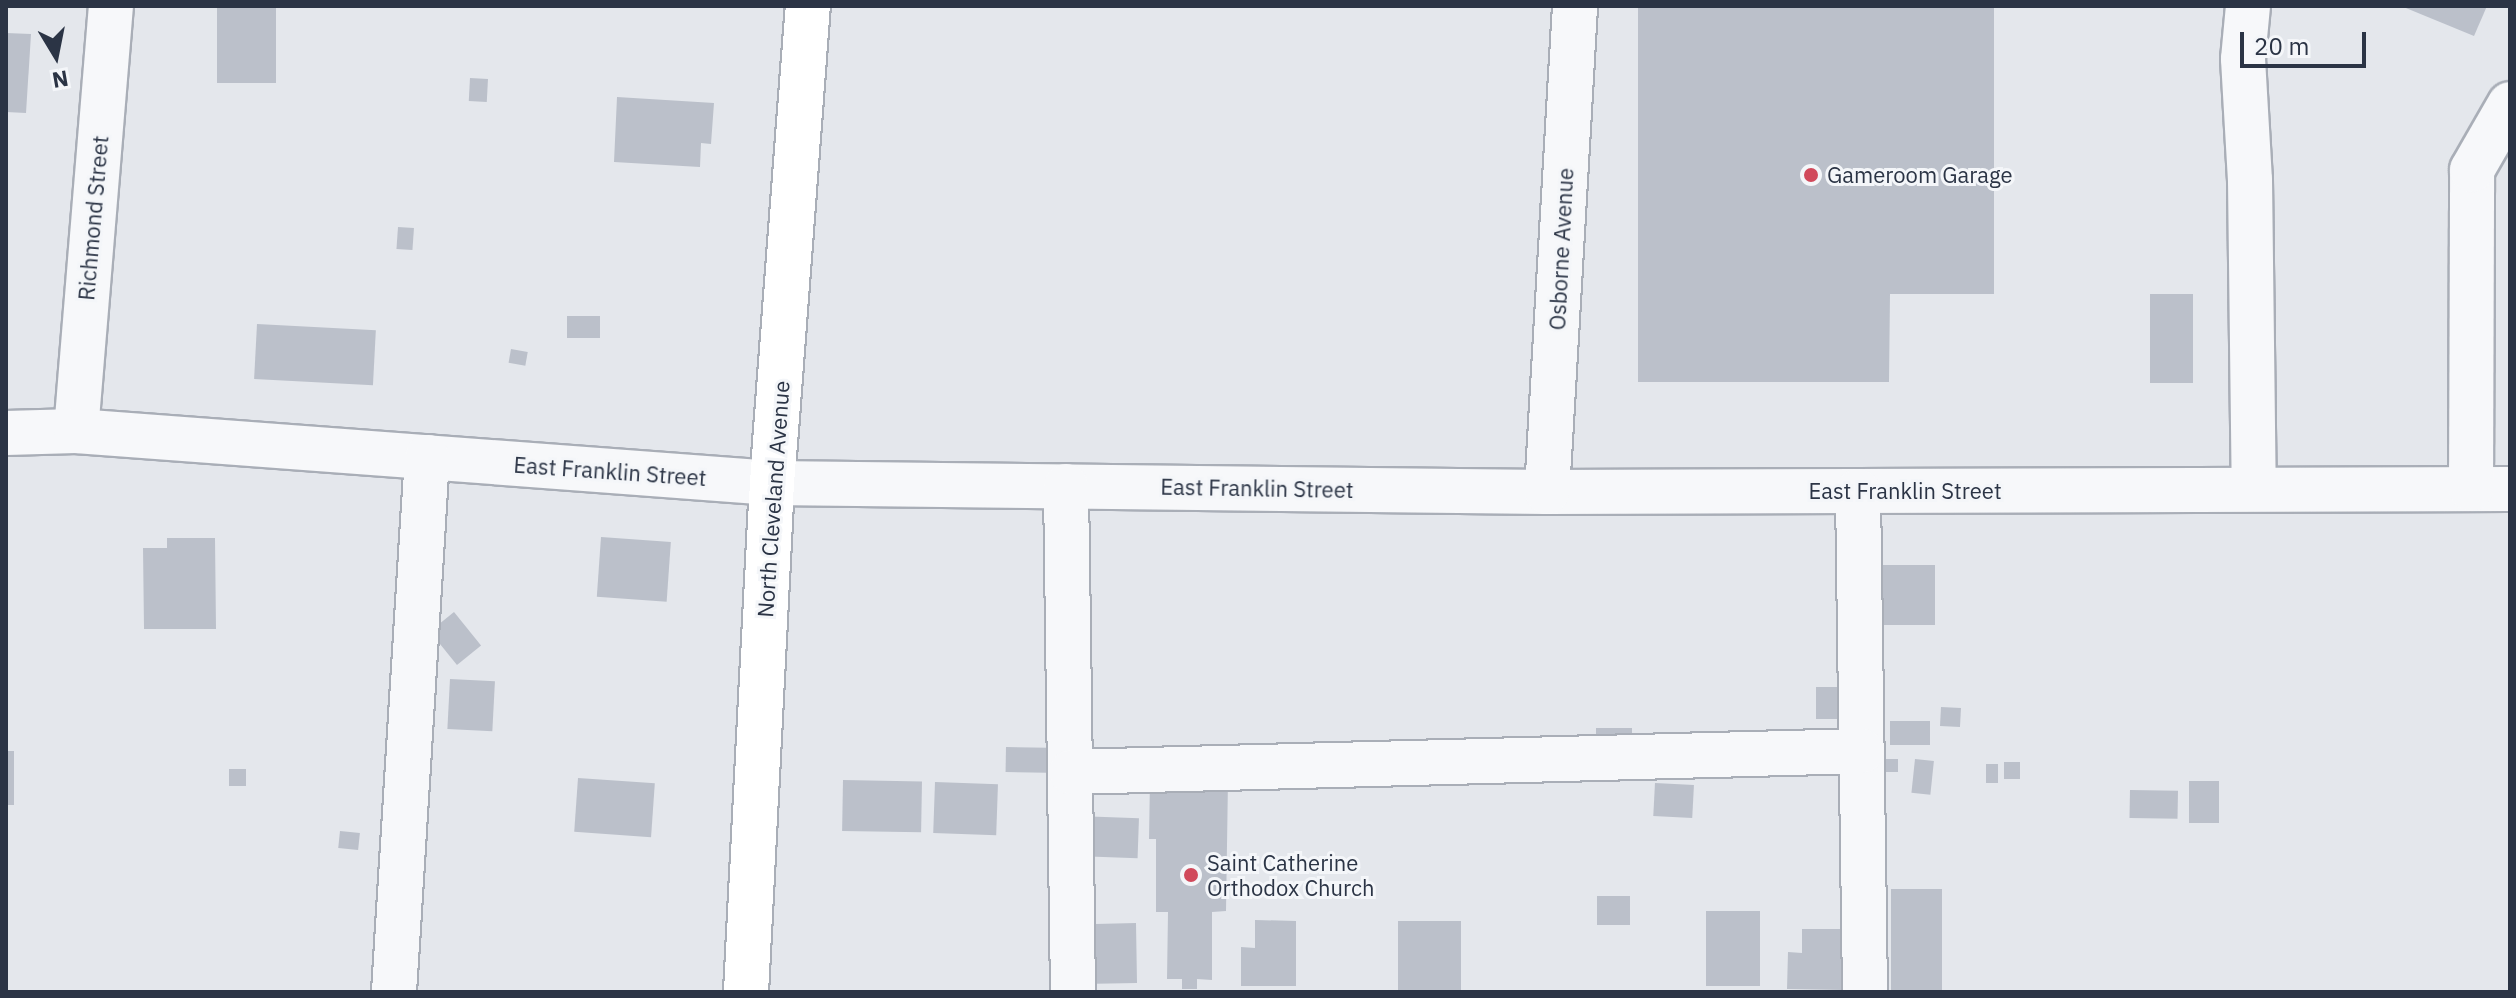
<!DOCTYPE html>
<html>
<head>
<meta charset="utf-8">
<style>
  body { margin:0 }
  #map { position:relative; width:2516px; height:998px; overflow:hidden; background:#e4e7ec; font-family:"IBM Plex Sans",sans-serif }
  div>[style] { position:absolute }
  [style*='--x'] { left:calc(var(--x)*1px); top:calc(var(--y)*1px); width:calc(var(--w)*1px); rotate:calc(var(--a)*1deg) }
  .building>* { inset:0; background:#bbc0ca; transform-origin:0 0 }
  .roads { filter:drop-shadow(2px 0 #a9aeb7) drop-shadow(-2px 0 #a9aeb7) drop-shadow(0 2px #a9aeb7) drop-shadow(0 -2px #a9aeb7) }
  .minor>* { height:44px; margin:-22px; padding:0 22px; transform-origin:22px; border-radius:22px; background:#f7f8fa }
  .major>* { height:44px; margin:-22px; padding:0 22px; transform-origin:22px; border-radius:22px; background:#fff }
  .dots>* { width:22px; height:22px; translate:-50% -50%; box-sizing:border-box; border:4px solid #f4f6f9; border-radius:50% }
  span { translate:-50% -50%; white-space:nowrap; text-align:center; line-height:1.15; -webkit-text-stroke:6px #f4f6f9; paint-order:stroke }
  .poi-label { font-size:22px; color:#2b3445 }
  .left { translate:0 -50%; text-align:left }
  .street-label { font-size:22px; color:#2b3445 }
  .frame { position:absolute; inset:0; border:8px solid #2b3445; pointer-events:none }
  .north { position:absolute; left:16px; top:16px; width:80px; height:80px; -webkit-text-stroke:6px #f4f6f9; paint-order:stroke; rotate:170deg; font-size:22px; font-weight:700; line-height:32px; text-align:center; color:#2b3445 }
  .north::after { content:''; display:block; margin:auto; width:28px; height:36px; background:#2b3445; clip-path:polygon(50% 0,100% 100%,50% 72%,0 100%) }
  .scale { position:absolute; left:2240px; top:32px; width:126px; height:36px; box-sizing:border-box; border:4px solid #2b3445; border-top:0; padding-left:10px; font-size:24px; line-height:28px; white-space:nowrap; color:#2b3445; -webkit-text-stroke:6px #f4f6f9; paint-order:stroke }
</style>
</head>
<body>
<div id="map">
  <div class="building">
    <div style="left:217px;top:6px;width:59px;height:77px"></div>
    <div style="clip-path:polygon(1638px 6px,1994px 6px,1994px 294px,1890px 294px,1889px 382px,1638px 382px)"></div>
    <div style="clip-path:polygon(2401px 6px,2487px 6px,2474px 36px)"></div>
    <div style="clip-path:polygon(6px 33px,31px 34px,26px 113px,6px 112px)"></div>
    <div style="left:470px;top:78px;width:18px;height:23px;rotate:3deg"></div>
    <div style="clip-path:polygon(617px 97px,714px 103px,711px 144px,701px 143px,700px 167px,614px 162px)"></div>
    <div style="left:398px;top:227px;width:16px;height:22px;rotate:4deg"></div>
    <div style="left:2150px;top:294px;width:43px;height:89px"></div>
    <div style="left:567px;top:316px;width:33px;height:22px"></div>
    <div style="left:257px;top:324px;width:119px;height:55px;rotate:3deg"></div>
    <div style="left:511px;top:349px;width:17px;height:14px;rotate:10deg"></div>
    <div style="left:601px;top:537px;width:70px;height:60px;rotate:4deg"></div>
    <div style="clip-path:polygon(167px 538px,215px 538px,216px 629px,144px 629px,143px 548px,167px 548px)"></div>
    <div style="left:1882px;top:565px;width:53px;height:60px"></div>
    <div style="left:454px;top:612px;width:43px;height:31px;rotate:51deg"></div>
    <div style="left:450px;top:679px;width:45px;height:50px;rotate:3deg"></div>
    <div style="left:1837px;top:687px;width:32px;height:21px;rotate:90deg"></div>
    <div style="left:1941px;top:707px;width:20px;height:19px;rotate:3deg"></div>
    <div style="left:1890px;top:721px;width:40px;height:24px"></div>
    <div style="left:1596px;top:728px;width:36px;height:25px"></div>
    <div style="left:1006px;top:747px;width:42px;height:25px;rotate:1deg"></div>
    <div style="left:6px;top:751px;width:8px;height:54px"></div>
    <div style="left:1879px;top:759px;width:19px;height:13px"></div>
    <div style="left:1915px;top:759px;width:19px;height:34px;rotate:6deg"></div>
    <div style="left:2004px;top:762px;width:16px;height:17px"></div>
    <div style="left:1986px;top:764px;width:12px;height:19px"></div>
    <div style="left:229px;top:769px;width:17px;height:17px"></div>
    <div style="left:578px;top:778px;width:77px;height:54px;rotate:4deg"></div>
    <div style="clip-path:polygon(1150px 779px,1228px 780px,1226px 911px,1212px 912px,1212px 980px,1197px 979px,1197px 989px,1182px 989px,1182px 979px,1167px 979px,1168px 912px,1156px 912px,1156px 839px,1149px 839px)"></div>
    <div style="left:843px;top:780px;width:79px;height:51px;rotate:1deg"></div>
    <div style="left:2189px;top:781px;width:30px;height:42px"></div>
    <div style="left:935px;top:782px;width:63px;height:51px;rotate:2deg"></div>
    <div style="left:1655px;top:783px;width:39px;height:33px;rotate:3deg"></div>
    <div style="left:2130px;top:790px;width:48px;height:28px;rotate:1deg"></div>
    <div style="left:1077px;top:816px;width:62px;height:40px;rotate:2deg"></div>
    <div style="left:340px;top:831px;width:20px;height:17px;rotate:6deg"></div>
    <div style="left:1891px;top:889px;width:51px;height:103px"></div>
    <div style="left:1597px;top:896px;width:33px;height:29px"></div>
    <div style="left:1706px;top:911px;width:54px;height:75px"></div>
    <div style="clip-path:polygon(1255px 920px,1296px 921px,1296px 986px,1241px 986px,1241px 947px,1255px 948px)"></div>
    <div style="left:1461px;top:921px;width:71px;height:63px;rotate:90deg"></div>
    <div style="clip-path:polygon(1136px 923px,1137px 983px,1082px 984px,1082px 945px,1095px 945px,1095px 924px)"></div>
    <div style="clip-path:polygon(1802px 929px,1844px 929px,1843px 990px,1787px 989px,1788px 952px,1802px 953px)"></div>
  </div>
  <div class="roads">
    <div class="minor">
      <div style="--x:2248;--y:6;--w:53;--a:95.4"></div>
      <div style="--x:2243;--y:59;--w:121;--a:86.7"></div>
      <div style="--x:2250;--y:180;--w:309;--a:89.3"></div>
      <div style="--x:76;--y:431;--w:426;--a:-85.3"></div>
      <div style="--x:6;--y:433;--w:70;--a:-1.6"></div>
      <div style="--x:76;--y:431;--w:698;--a:4.27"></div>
      <div style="--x:772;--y:483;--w:775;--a:0.67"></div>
      <div style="--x:1547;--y:492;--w:963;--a:-0.18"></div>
      <div style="--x:1066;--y:486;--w:506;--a:89.21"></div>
      <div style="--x:2471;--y:489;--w:319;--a:-89.8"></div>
      <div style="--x:2472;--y:170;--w:76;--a:-60.1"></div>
      <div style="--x:1858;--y:491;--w:501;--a:89.2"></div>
      <div style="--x:1547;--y:492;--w:487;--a:-86.7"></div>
      <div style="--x:1071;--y:772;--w:791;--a:-1.52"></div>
      <div style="--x:394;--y:992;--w:536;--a:-86.47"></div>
    </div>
    <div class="major">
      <div style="--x:746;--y:992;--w:510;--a:-87.08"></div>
      <div style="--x:772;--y:483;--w:478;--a:-85.7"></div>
    </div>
  </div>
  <div class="dots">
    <div style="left:1811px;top:175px;background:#d1495b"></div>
    <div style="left:1191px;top:875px;background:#d1495b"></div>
  </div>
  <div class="poi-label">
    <span class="left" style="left:1827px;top:175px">Gameroom Garage</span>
    <span class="left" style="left:1207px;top:875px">Saint Catherine<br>Orthodox Church</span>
  </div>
  <div class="street-label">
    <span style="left:93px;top:218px;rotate:-85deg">Richmond Street</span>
    <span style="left:1561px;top:249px;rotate:-87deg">Osborne Avenue</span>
    <span style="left:610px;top:471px;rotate:4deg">East Franklin Street</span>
    <span style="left:1257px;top:488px;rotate:1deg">East Franklin Street</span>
    <span style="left:1905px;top:491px">East Franklin Street</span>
    <span style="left:773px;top:499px;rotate:-86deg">North Cleveland Avenue</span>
  </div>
  <div class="frame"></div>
  <div class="north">N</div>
  <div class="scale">20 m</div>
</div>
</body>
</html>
